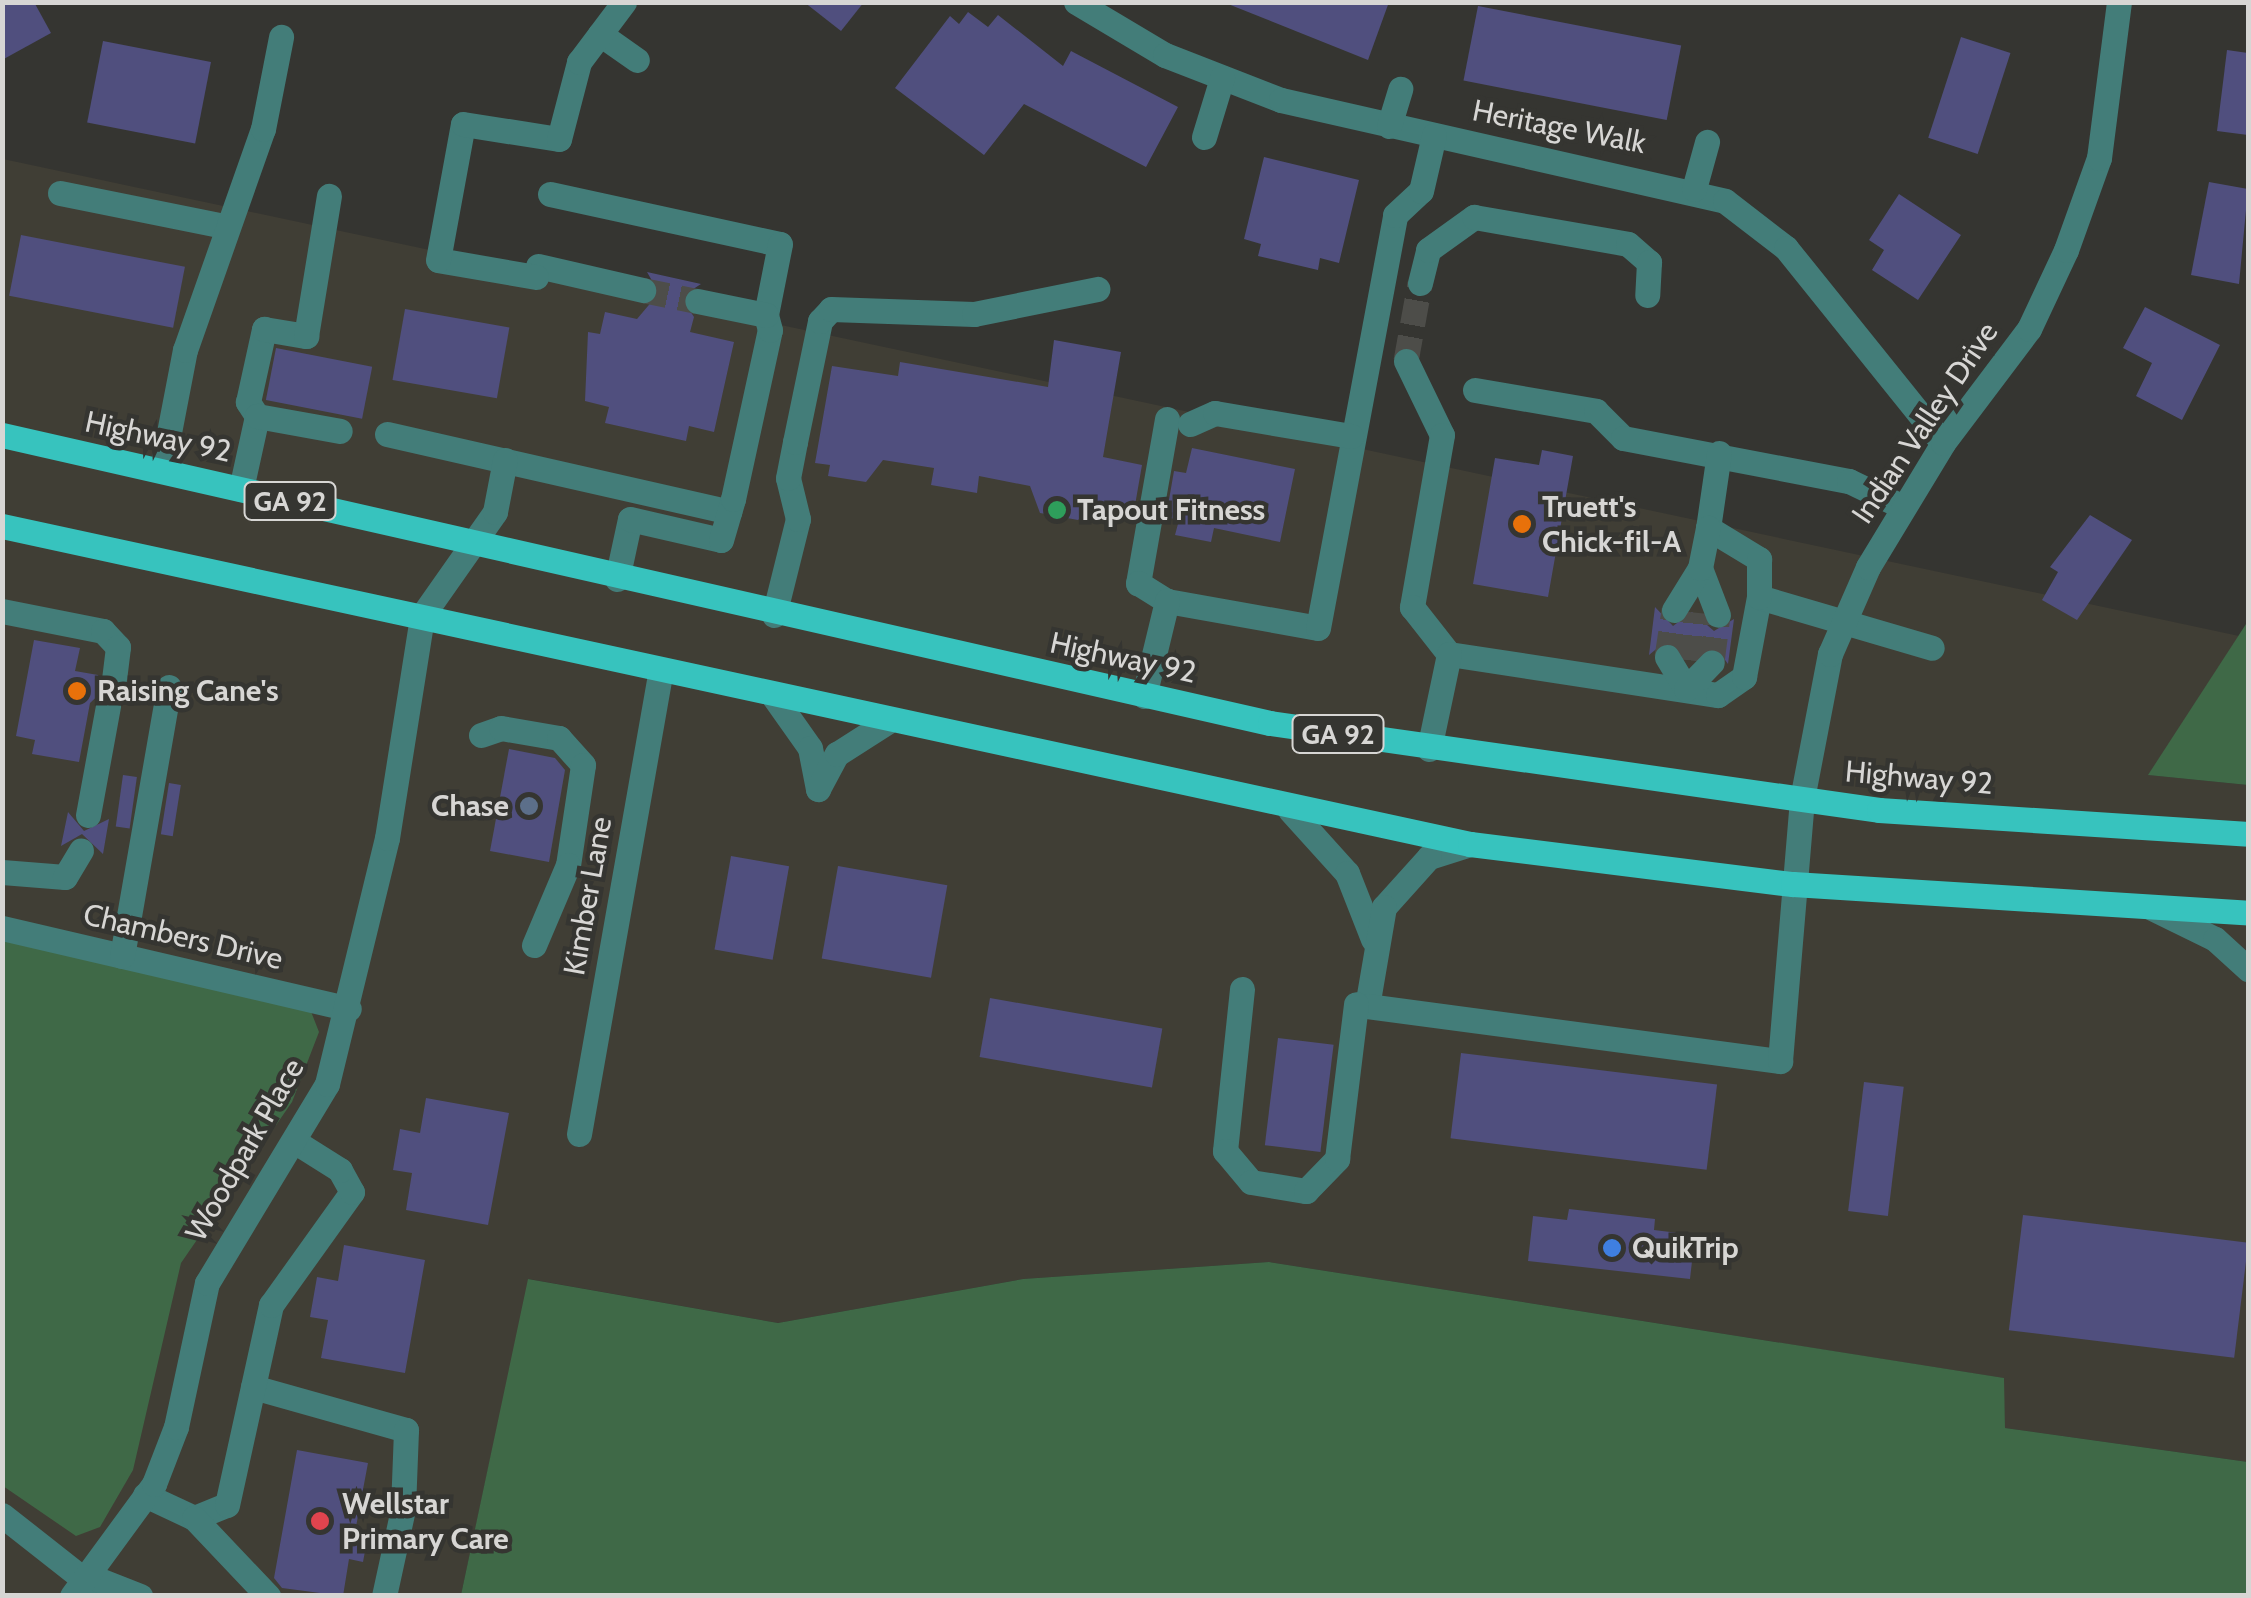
<!DOCTYPE html>
<html>
<head>
<meta charset="utf-8">
<style>
  body { margin:0 }
  #map { position:relative; width:2251px; height:1598px; overflow:hidden; background:#353531; font-family:Cabin,sans-serif }
  div>[style] { position:absolute }
  [style*='--x'] { left:calc(var(--x)*1px); top:calc(var(--y)*1px); width:calc(var(--w)*1px); rotate:calc(var(--a)*1deg) }
  .built>* { inset:0; background:#403e35 }
  .green>* { inset:0; background:#3f6947 }
  .building>* { inset:0; background:#504f7e; transform-origin:0 0 }
  .minor-tunnel>* { height:25px; margin-top:-12.5px; transform-origin:0; background:repeating-linear-gradient(90deg,#4d4d49 0 25px,transparent 0 37px) }
  .minor>* { height:25px; margin:-12.5px; padding:0 12.5px; transform-origin:12.5px; border-radius:12.5px; background:#437d79 }
  .major>* { height:25px; margin:-12.5px; padding:0 12.5px; transform-origin:12.5px; border-radius:12.5px; background:#37c3be }
  .dots>* { width:28px; height:28px; translate:-50% -50%; box-sizing:border-box; border:5px solid #353531; border-radius:50% }
  span { translate:-50% -50%; white-space:nowrap; text-align:center; line-height:1.15; -webkit-text-stroke:9px #353531; paint-order:stroke }
  .shield-label span { padding:2px 8px; background:#353531; border:2px solid; border-radius:8px; -webkit-text-stroke-width:0 }
  .shield-label { font-size:28px; color:#d7d6d4; font-weight:700 }
  .street-label { font-size:30px; color:#d7d6d4 }
  .poi-label { font-size:30px; color:#d7d6d4; font-weight:700 }
  .left { translate:0 -50%; text-align:left }
  .right { translate:-100% -50%; text-align:right }
  .frame { position:absolute; inset:0; border:5px solid #d7d6d4; pointer-events:none }
</style>
</head>
<body>
<div id="map">
  <div class="built">
    <div style="clip-path:polygon(3px 159px,2239px 636px,2149px 775px,2248px 785px,2248px 1462px,2005px 1428px,2003px 1378px,1269px 1262px,1023px 1279px,778px 1323px,529px 1279px,461px 1595px,3px 1596px)"></div>
  </div>
  <div class="green">
    <div style="clip-path:polygon(2248px 621px,2248px 785px,2148px 775px)"></div>
    <div style="clip-path:polygon(3px 939px,310px 1009px,319px 1032px,292px 1102px,181px 1263px,133px 1470px,100px 1527px,76px 1536px,3px 1486px)"></div>
    <div style="clip-path:polygon(1269px 1262px,2004px 1378px,2005px 1428px,2248px 1462px,2248px 1595px,461px 1595px,528px 1279px,778px 1323px,1023px 1279px)"></div>
  </div>
  <div class="building">
    <div style="clip-path:polygon(2px 2px,34px 2px,51px 33px,2px 60px)"></div>
    <div style="clip-path:polygon(804px 2px,864px 2px,841px 31px)"></div>
    <div style="clip-path:polygon(1223px 2px,1389px 2px,1368px 60px)"></div>
    <div style="left:1478px;top:6px;width:207px;height:76px;rotate:11deg"></div>
    <div style="clip-path:polygon(968px 12px,988px 27px,998px 15px,1063px 66px,1071px 51px,1178px 107px,1146px 167px,1024px 104px,984px 155px,895px 88px,950px 16px,959px 24px)"></div>
    <div style="left:1961px;top:37px;width:52px;height:106px;rotate:18deg"></div>
    <div style="left:103px;top:41px;width:110px;height:83px;rotate:11deg"></div>
    <div style="clip-path:polygon(2227px 50px,2248px 53px,2248px 135px,2217px 131px)"></div>
    <div style="clip-path:polygon(1264px 157px,1359px 180px,1339px 263px,1320px 258px,1318px 270px,1258px 256px,1261px 244px,1244px 239px)"></div>
    <div style="clip-path:polygon(2209px 182px,2248px 189px,2239px 284px,2191px 275px)"></div>
    <div style="clip-path:polygon(1899px 194px,1961px 235px,1918px 300px,1872px 270px,1884px 250px,1869px 240px)"></div>
    <div style="left:21px;top:235px;width:167px;height:62px;rotate:11deg"></div>
    <div style="clip-path:polygon(647px 272px,701px 284px,681px 297px,694px 317px,690px 332px,734px 342px,714px 432px,689px 426px,686px 441px,605px 423px,609px 407px,585px 401px,588px 332px,600px 334px,605px 312px,637px 319px,659px 293px)"></div>
    <div style="clip-path:polygon(2145px 307px,2220px 345px,2182px 420px,2136px 396px,2152px 363px,2123px 348px)"></div>
    <div style="left:405px;top:309px;width:106px;height:72px;rotate:10deg"></div>
    <div style="clip-path:polygon(1054px 340px,1121px 352px,1103px 457px,1142px 465px,1134px 511px,1095px 503px,1078px 520px,1040px 513px,1030px 486px,979px 476px,977px 493px,931px 485px,934px 468px,883px 460px,866px 482px,828px 476px,830px 465px,815px 463px,832px 366px,898px 376px,900px 362px,1048px 387px)"></div>
    <div style="left:276px;top:348px;width:98px;height:53px;rotate:11deg"></div>
    <div style="clip-path:polygon(1192px 448px,1295px 469px,1280px 542px,1214px 528px,1211px 542px,1175px 535px,1179px 520px,1166px 517px,1174px 471px,1186px 473px)"></div>
    <div style="clip-path:polygon(1542px 450px,1573px 456px,1548px 597px,1473px 584px,1495px 458px,1539px 465px)"></div>
    <div style="clip-path:polygon(2090px 515px,2132px 540px,2077px 620px,2042px 600px,2058px 572px,2050px 567px)"></div>
    <div style="clip-path:polygon(1655px 607px,1673px 626px,1692px 612px,1714px 631px,1734px 619px,1728px 664px,1715px 646px,1692px 660px,1666px 641px,1649px 655px)"></div>
    <div style="clip-path:polygon(34px 640px,80px 648px,75px 671px,98px 675px,104px 690px,90px 703px,79px 762px,32px 754px,35px 740px,16px 736px)"></div>
    <div style="clip-path:polygon(509px 749px,555px 758px,565px 770px,549px 862px,490px 851px)"></div>
    <div style="left:123px;top:775px;width:14px;height:52px;rotate:8deg"></div>
    <div style="left:169px;top:783px;width:12px;height:52px;rotate:9deg"></div>
    <div style="clip-path:polygon(68px 812px,84px 831px,109px 819px,103px 854px,82px 834px,61px 846px)"></div>
    <div style="left:731px;top:856px;width:59px;height:95px;rotate:10deg"></div>
    <div style="left:838px;top:866px;width:111px;height:94px;rotate:10deg"></div>
    <div style="left:990px;top:998px;width:175px;height:60px;rotate:10deg"></div>
    <div style="left:1278px;top:1038px;width:56px;height:108px;rotate:7deg"></div>
    <div style="left:1461px;top:1053px;width:258px;height:86px;rotate:7deg"></div>
    <div style="left:1864px;top:1082px;width:40px;height:130px;rotate:7deg"></div>
    <div style="clip-path:polygon(426px 1098px,509px 1113px,488px 1225px,406px 1210px,412px 1173px,393px 1170px,400px 1129px,420px 1133px)"></div>
    <div style="clip-path:polygon(1569px 1209px,1655px 1219px,1654px 1230px,1695px 1235px,1690px 1279px,1528px 1261px,1533px 1216px,1567px 1220px)"></div>
    <div style="left:2023px;top:1215px;width:227px;height:116px;rotate:7deg"></div>
    <div style="clip-path:polygon(344px 1245px,425px 1260px,405px 1373px,321px 1358px,328px 1320px,310px 1317px,317px 1277px,338px 1281px)"></div>
    <div style="clip-path:polygon(297px 1450px,368px 1463px,355px 1532px,368px 1535px,363px 1562px,349px 1559px,343px 1596px,282px 1588px,274px 1578px)"></div>
  </div>
  <div class="minor-tunnel">
    <div style="--x:643;--y:290;--w:55;--a:11.5"></div>
    <div style="--x:1406;--y:361;--w:79;--a:-79.8"></div>
    <div style="--x:1667;--y:657;--w:48;--a:-81.5"></div>
    <div style="--x:1691;--y:660;--w:48;--a:-84.1"></div>
    <div style="--x:1712;--y:662;--w:47;--a:-82.7"></div>
  </div>
  <div class="minor">
    <div style="--x:1076;--y:2;--w:104;--a:30.8"></div>
    <div style="--x:1165;--y:55;--w:124;--a:21.2"></div>
    <div style="--x:1281;--y:100;--w:455;--a:12.8"></div>
    <div style="--x:1725;--y:201;--w:77;--a:37.6"></div>
    <div style="--x:1786;--y:248;--w:250;--a:51.2"></div>
    <div style="--x:600;--y:34;--w:45;--a:35.1"></div>
    <div style="--x:1389;--y:126;--w:39;--a:-73"></div>
    <div style="--x:1204;--y:137;--w:62;--a:-73"></div>
    <div style="--x:1694;--y:189;--w:49;--a:-74.5"></div>
    <div style="--x:60;--y:193;--w:166;--a:11.4"></div>
    <div style="--x:550;--y:194;--w:235;--a:12.3"></div>
    <div style="--x:780;--y:244;--w:72;--a:101.2"></div>
    <div style="--x:538;--y:266;--w:108;--a:12.9"></div>
    <div style="--x:536;--y:277;--w:99;--a:-170.2"></div>
    <div style="--x:438;--y:260;--w:138;--a:-79.6"></div>
    <div style="--x:463;--y:124;--w:97;--a:8.9"></div>
    <div style="--x:559;--y:139;--w:80;--a:-75.4"></div>
    <div style="--x:579;--y:62;--w:75;--a:-53.1"></div>
    <div style="--x:1420;--y:283;--w:34;--a:-76"></div>
    <div style="--x:1428;--y:250;--w:57;--a:-35.7"></div>
    <div style="--x:1474;--y:217;--w:156;--a:9.9"></div>
    <div style="--x:1628;--y:244;--w:28;--a:41"></div>
    <div style="--x:1649;--y:262;--w:33;--a:93"></div>
    <div style="--x:1406;--y:361;--w:82;--a:64.1"></div>
    <div style="--x:1442;--y:435;--w:175;--a:99.9"></div>
    <div style="--x:1412;--y:607;--w:60;--a:51.8"></div>
    <div style="--x:1449;--y:654;--w:272;--a:8.7"></div>
    <div style="--x:1718;--y:695;--w:32;--a:-35"></div>
    <div style="--x:1744;--y:677;--w:81;--a:-79.4"></div>
    <div style="--x:1759;--y:597;--w:180;--a:16.4"></div>
    <div style="--x:1475;--y:390;--w:123;--a:9.8"></div>
    <div style="--x:1596;--y:411;--w:38;--a:45"></div>
    <div style="--x:1623;--y:438;--w:230;--a:10.8"></div>
    <div style="--x:1849;--y:481;--w:60;--a:25.7"></div>
    <div style="--x:257;--y:416;--w:17;--a:-123"></div>
    <div style="--x:248;--y:402;--w:75;--a:-77.6"></div>
    <div style="--x:264;--y:329;--w:43;--a:9.5"></div>
    <div style="--x:306;--y:336;--w:142;--a:-80.7"></div>
    <div style="--x:1167;--y:419;--w:167;--a:100"></div>
    <div style="--x:1138;--y:583;--w:34;--a:32"></div>
    <div style="--x:1167;--y:601;--w:153;--a:10.1"></div>
    <div style="--x:1318;--y:628;--w:420;--a:-79.4"></div>
    <div style="--x:1395;--y:215;--w:35;--a:-43"></div>
    <div style="--x:1421;--y:191;--w:57;--a:-76.9"></div>
    <div style="--x:1190;--y:424;--w:27;--a:-24"></div>
    <div style="--x:1215;--y:413;--w:138;--a:9.6"></div>
    <div style="--x:387;--y:434;--w:351;--a:12.8"></div>
    <div style="--x:1719;--y:453;--w:76;--a:98.3"></div>
    <div style="--x:1708;--y:528;--w:60;--a:31.3"></div>
    <div style="--x:1759;--y:559;--w:38;--a:90"></div>
    <div style="--x:162;--y:469;--w:121;--a:-79.1"></div>
    <div style="--x:185;--y:350;--w:234;--a:-70.6"></div>
    <div style="--x:263;--y:129;--w:94;--a:-78.9"></div>
    <div style="--x:241;--y:489;--w:75;--a:-77.6"></div>
    <div style="--x:257;--y:416;--w:84;--a:10.2"></div>
    <div style="--x:1700;--y:568;--w:50;--a:69"></div>
    <div style="--x:617;--y:579;--w:61;--a:-77.8"></div>
    <div style="--x:630;--y:519;--w:93;--a:13"></div>
    <div style="--x:721;--y:540;--w:43;--a:-73.7"></div>
    <div style="--x:733;--y:499;--w:173;--a:-77.7"></div>
    <div style="--x:770;--y:330;--w:16;--a:-105"></div>
    <div style="--x:766;--y:315;--w:70;--a:-168.5"></div>
    <div style="--x:1674;--y:610;--w:49;--a:-58.2"></div>
    <div style="--x:1700;--y:568;--w:41;--a:-78.7"></div>
    <div style="--x:2;--y:611;--w:103;--a:11.2"></div>
    <div style="--x:103;--y:631;--w:22;--a:47"></div>
    <div style="--x:118;--y:647;--w:31;--a:97"></div>
    <div style="--x:774;--y:615;--w:99;--a:-76"></div>
    <div style="--x:798;--y:519;--w:42;--a:-103.7"></div>
    <div style="--x:788;--y:478;--w:37;--a:-79"></div>
    <div style="--x:795;--y:442;--w:124;--a:-78.3"></div>
    <div style="--x:820;--y:321;--w:16;--a:-47"></div>
    <div style="--x:831;--y:309;--w:143;--a:2"></div>
    <div style="--x:974;--y:314;--w:126;--a:-11.5"></div>
    <div style="--x:1667;--y:657;--w:37;--a:59"></div>
    <div style="--x:1686;--y:689;--w:37;--a:-46"></div>
    <div style="--x:1144;--y:696;--w:98;--a:-76.4"></div>
    <div style="--x:774;--y:697;--w:62;--a:54.8"></div>
    <div style="--x:810;--y:748;--w:42;--a:79"></div>
    <div style="--x:818;--y:789;--w:40;--a:-62"></div>
    <div style="--x:837;--y:754;--w:59;--a:-32.6"></div>
    <div style="--x:481;--y:735;--w:21;--a:-19"></div>
    <div style="--x:501;--y:728;--w:59;--a:9.8"></div>
    <div style="--x:559;--y:738;--w:36;--a:48"></div>
    <div style="--x:583;--y:765;--w:101;--a:98.5"></div>
    <div style="--x:568;--y:865;--w:87;--a:113"></div>
    <div style="--x:1429;--y:749;--w:97;--a:-78.1"></div>
    <div style="--x:1290;--y:810;--w:85;--a:47.9"></div>
    <div style="--x:1347;--y:873;--w:71;--a:68.5"></div>
    <div style="--x:88;--y:815;--w:111;--a:-79.6"></div>
    <div style="--x:1470;--y:844;--w:43;--a:162.4"></div>
    <div style="--x:1429;--y:857;--w:67;--a:132"></div>
    <div style="--x:1384;--y:907;--w:100;--a:99.7"></div>
    <div style="--x:1367;--y:1006;--w:417;--a:7.6"></div>
    <div style="--x:1780;--y:1061;--w:263;--a:-85.2"></div>
    <div style="--x:1802;--y:799;--w:148;--a:-79.1"></div>
    <div style="--x:1830;--y:654;--w:95;--a:-66.4"></div>
    <div style="--x:1868;--y:567;--w:145;--a:-58.8"></div>
    <div style="--x:1943;--y:443;--w:143;--a:-53"></div>
    <div style="--x:2029;--y:329;--w:87;--a:-64.9"></div>
    <div style="--x:2066;--y:250;--w:98;--a:-70.3"></div>
    <div style="--x:2099;--y:158;--w:157;--a:-82.7"></div>
    <div style="--x:2;--y:872;--w:63;--a:4.5"></div>
    <div style="--x:65;--y:877;--w:31;--a:-59"></div>
    <div style="--x:2152;--y:908;--w:70;--a:26.2"></div>
    <div style="--x:2215;--y:939;--w:45;--a:42.3"></div>
    <div style="--x:2;--y:928;--w:356;--a:13.1"></div>
    <div style="--x:122;--y:956;--w:273;--a:-80.1"></div>
    <div style="--x:1242;--y:989;--w:163;--a:96"></div>
    <div style="--x:1225;--y:1151;--w:40;--a:50"></div>
    <div style="--x:1251;--y:1182;--w:56;--a:9.3"></div>
    <div style="--x:1306;--y:1191;--w:45;--a:-45.9"></div>
    <div style="--x:1337;--y:1159;--w:156;--a:-83"></div>
    <div style="--x:579;--y:1134;--w:471;--a:-80"></div>
    <div style="--x:253;--y:1387;--w:159;--a:15.7"></div>
    <div style="--x:406;--y:1430;--w:79;--a:92.2"></div>
    <div style="--x:403;--y:1509;--w:89;--a:102.3"></div>
    <div style="--x:145;--y:1495;--w:54;--a:25.1"></div>
    <div style="--x:194;--y:1518;--w:35;--a:-22"></div>
    <div style="--x:227;--y:1505;--w:205;--a:-77.6"></div>
    <div style="--x:271;--y:1305;--w:139;--a:-54.4"></div>
    <div style="--x:352;--y:1192;--w:25;--a:-119"></div>
    <div style="--x:340;--y:1170;--w:54;--a:-147.8"></div>
    <div style="--x:2;--y:1515;--w:131;--a:38.2"></div>
    <div style="--x:194;--y:1518;--w:108;--a:46.5"></div>
    <div style="--x:92;--y:1577;--w:52;--a:21.6"></div>
    <div style="--x:72;--y:1596;--w:139;--a:-53.8"></div>
    <div style="--x:154;--y:1484;--w:61;--a:-68.9"></div>
    <div style="--x:176;--y:1427;--w:147;--a:-77.9"></div>
    <div style="--x:207;--y:1283;--w:232;--a:-58.9"></div>
    <div style="--x:327;--y:1084;--w:253;--a:-76.3"></div>
    <div style="--x:387;--y:838;--w:225;--a:-81"></div>
    <div style="--x:422;--y:616;--w:127;--a:-54.9"></div>
    <div style="--x:495;--y:512;--w:53;--a:-79.1"></div>
  </div>
  <div class="major">
    <div style="--x:2;--y:435;--w:1300;--a:12.8"></div>
    <div style="--x:1270;--y:723;--w:615;--a:8.13"></div>
    <div style="--x:1879;--y:810;--w:370;--a:3.7"></div>
    <div style="--x:2;--y:526;--w:1502;--a:12.22"></div>
    <div style="--x:1470;--y:844;--w:325;--a:7.1"></div>
    <div style="--x:1793;--y:884;--w:456;--a:3.6"></div>
  </div>
  <div class="dots">
    <div style="left:1057px;top:510px;background:#2e9e5b"></div>
    <div style="left:1522px;top:524px;background:#e8710a"></div>
    <div style="left:77px;top:691px;background:#e8710a"></div>
    <div style="left:529px;top:806px;background:#5c6f8a"></div>
    <div style="left:1612px;top:1248px;background:#3f7fe0"></div>
    <div style="left:320px;top:1521px;background:#e0444e"></div>
  </div>
  <div class="shield-label">
    <span style="left:290px;top:501px">GA 92</span>
    <span style="left:1338px;top:734px">GA 92</span>
  </div>
  <div class="street-label">
    <span style="left:1559px;top:127px;rotate:11deg">Heritage Walk</span>
    <span style="left:1925px;top:423px;rotate:-56deg">Indian Valley Drive</span>
    <span style="left:158px;top:437px;rotate:12deg">Highway 92</span>
    <span style="left:1123px;top:658px;rotate:12deg">Highway 92</span>
    <span style="left:1919px;top:778px;rotate:5deg">Highway 92</span>
    <span style="left:588px;top:896px;rotate:-80deg">Kimber Lane</span>
    <span style="left:183px;top:937px;rotate:13deg">Chambers Drive</span>
    <span style="left:245px;top:1150px;rotate:-60deg">Woodpark Place</span>
  </div>
  <div class="poi-label">
    <span class="left" style="left:1542px;top:524px">Truett's<br>Chick-fil-A</span>
    <span class="left" style="left:1077px;top:510px">Tapout Fitness</span>
    <span class="left" style="left:97px;top:691px">Raising Cane's</span>
    <span class="right" style="left:509px;top:806px">Chase</span>
    <span class="left" style="left:1632px;top:1248px">QuikTrip</span>
    <span class="left" style="left:342px;top:1521px">Wellstar<br>Primary Care</span>
  </div>
  <div class="frame"></div>
</div>
</body>
</html>
